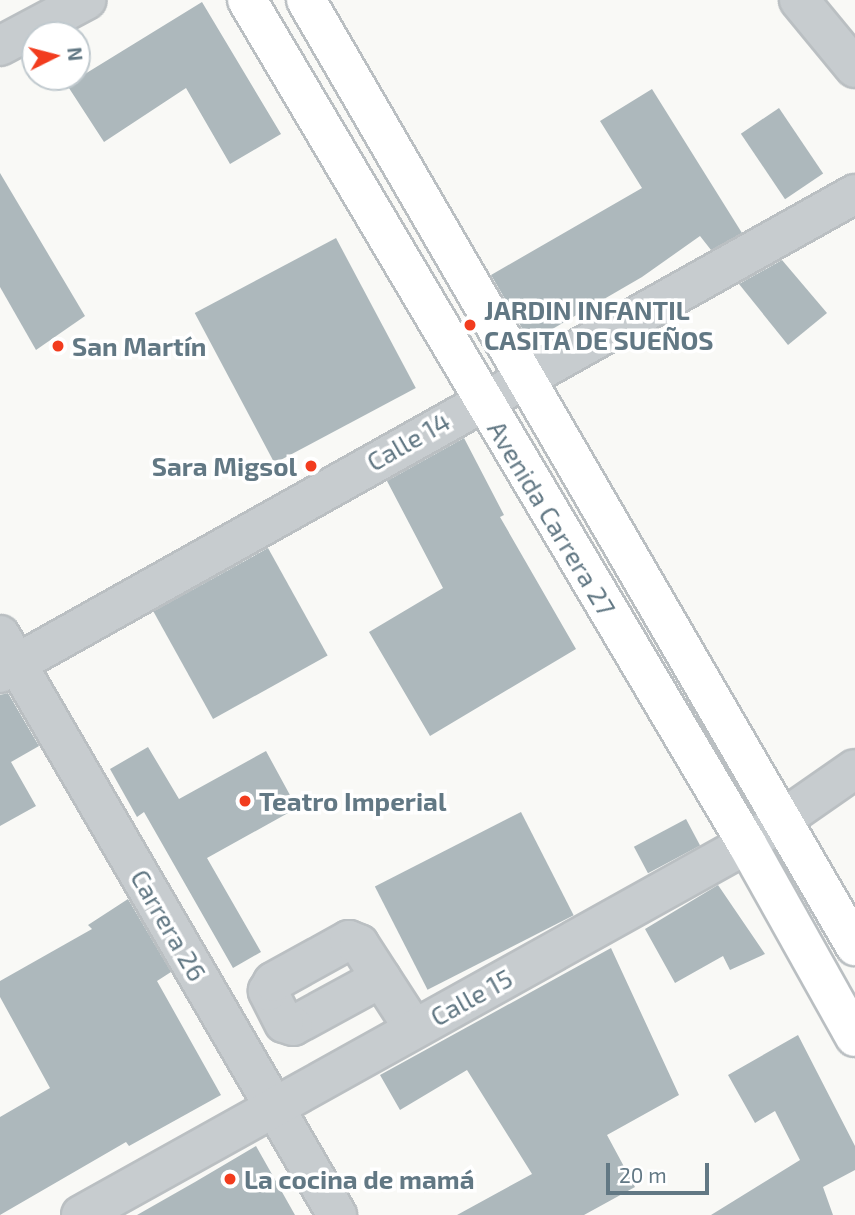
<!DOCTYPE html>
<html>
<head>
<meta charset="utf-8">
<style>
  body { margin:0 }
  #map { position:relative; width:855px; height:1215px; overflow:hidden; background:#f9f9f6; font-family:"Exo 2",sans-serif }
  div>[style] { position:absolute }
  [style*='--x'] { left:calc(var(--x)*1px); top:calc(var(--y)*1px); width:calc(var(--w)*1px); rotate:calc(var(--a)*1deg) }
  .building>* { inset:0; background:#adb8bc; transform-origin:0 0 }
  .roads { filter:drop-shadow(2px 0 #babfc2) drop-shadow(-2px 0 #babfc2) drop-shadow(0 2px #babfc2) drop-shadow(0 -2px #babfc2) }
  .minor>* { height:38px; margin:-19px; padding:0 19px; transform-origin:19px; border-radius:19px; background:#c7cccf }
  .major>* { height:38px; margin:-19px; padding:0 19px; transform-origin:19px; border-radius:19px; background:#fff }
  .dots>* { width:19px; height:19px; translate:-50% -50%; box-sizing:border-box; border:4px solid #fff; border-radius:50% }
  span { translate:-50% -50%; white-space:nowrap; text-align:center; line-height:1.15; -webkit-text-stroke:7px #fff; paint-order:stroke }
  .poi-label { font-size:26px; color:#627884; font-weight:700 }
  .left { translate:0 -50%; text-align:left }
  .right { translate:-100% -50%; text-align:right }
  .street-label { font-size:26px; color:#627884 }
  .north { position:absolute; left:21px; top:21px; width:70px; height:70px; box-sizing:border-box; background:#fff; border:2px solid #c0c9ce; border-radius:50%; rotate:84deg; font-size:19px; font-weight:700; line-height:28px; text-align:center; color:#627884 }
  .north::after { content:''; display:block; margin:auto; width:24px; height:32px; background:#f23c1e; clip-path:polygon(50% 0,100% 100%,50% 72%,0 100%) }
  .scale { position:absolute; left:606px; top:1163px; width:103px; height:32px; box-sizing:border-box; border:4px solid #627884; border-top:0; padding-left:9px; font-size:21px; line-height:24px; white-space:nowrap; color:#627884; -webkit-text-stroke:5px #fff; paint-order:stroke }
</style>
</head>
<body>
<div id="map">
  <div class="building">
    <div style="clip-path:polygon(202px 2px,281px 134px,230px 164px,186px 88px,104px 142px,67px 85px)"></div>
    <div style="clip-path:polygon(652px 89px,742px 233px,711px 250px,700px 236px,642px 277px,530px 342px,491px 275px,642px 188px,600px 121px)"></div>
    <div style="left:779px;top:108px;width:79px;height:46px;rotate:56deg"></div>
    <div style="clip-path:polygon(0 173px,85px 316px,36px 350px,0 287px)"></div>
    <div style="left:336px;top:238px;width:170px;height:160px;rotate:62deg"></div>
    <div style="clip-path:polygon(782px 260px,827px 313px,788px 345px,739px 284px)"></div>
    <div style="clip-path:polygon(464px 438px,504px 515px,500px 517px,576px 649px,430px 736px,369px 632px,443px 588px,387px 481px)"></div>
    <div style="left:268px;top:548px;width:123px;height:131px;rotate:61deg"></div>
    <div style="clip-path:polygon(8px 693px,39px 746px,11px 762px,36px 806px,0 826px,0 695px)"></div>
    <div style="clip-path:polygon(148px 747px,179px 799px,266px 751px,297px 808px,207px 858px,261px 952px,233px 968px,144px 812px,137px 817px,110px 769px)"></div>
    <div style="left:521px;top:812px;width:116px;height:164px;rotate:63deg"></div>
    <div style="left:686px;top:819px;width:30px;height:59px;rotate:62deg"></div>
    <div style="clip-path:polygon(718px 885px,765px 954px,730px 970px,723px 956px,675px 983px,645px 929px)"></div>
    <div style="clip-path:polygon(128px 899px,171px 972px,157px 981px,221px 1095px,129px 1146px,126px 1142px,0 1215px,0 1117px,50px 1088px,0 997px,0 981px,92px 929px,88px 925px)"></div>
    <div style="clip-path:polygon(611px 948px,679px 1095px,607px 1135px,635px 1187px,584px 1215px,457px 1215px,532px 1174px,467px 1070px,400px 1110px,380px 1075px)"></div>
    <div style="clip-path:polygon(798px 1035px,855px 1146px,855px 1170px,823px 1187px,833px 1215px,711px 1215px,800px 1160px,775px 1111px,755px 1123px,728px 1075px)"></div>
    <div style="clip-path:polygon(256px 1146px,295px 1215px,137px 1215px,195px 1182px)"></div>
  </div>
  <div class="roads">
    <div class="minor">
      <div style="--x:799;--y:0;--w:88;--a:50.5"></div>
      <div style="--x:0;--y:46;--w:98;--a:-28.1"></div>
      <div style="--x:0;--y:635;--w:671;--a:59.84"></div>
      <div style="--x:0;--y:673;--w:980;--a:-29.26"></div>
      <div style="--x:381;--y:978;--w:100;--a:151.4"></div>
      <div style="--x:293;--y:1026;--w:9;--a:-162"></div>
      <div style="--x:284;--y:1023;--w:36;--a:-117"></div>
      <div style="--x:268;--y:991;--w:10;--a:-61"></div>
      <div style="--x:273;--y:982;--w:87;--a:-28.9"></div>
      <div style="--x:349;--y:940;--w:11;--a:22"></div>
      <div style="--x:359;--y:944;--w:101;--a:57.1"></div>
      <div style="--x:81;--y:1215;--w:762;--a:-29.12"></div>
      <div style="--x:747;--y:844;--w:131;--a:-34.8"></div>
    </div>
    <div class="major">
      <div style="--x:247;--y:0;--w:981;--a:59.36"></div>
      <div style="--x:747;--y:844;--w:221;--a:60.8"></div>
      <div style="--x:306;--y:0;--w:1094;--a:59.87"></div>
    </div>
  </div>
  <div class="dots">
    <div style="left:470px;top:325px;background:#f23c1e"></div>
    <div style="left:58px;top:346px;background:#f23c1e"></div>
    <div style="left:311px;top:466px;background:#f23c1e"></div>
    <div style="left:245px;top:801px;background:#f23c1e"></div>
    <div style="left:230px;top:1179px;background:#f23c1e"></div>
  </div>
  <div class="poi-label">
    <span class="left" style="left:484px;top:325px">JARDIN INFANTIL<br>CASITA DE SUEÑOS</span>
    <span class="left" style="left:72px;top:346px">San Martín</span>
    <span class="right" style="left:297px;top:466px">Sara Migsol</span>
    <span class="left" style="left:259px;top:801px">Teatro Imperial</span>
    <span class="left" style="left:244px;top:1179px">La cocina de mamá</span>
  </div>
  <div class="street-label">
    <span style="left:408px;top:441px;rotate:-30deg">Calle 14</span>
    <span style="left:552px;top:518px;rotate:59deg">Avenida Carrera 27</span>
    <span style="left:169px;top:925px;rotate:60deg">Carrera 26</span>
    <span style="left:471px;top:997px;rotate:-29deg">Calle 15</span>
  </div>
  <div class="north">N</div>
  <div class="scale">20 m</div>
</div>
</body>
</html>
